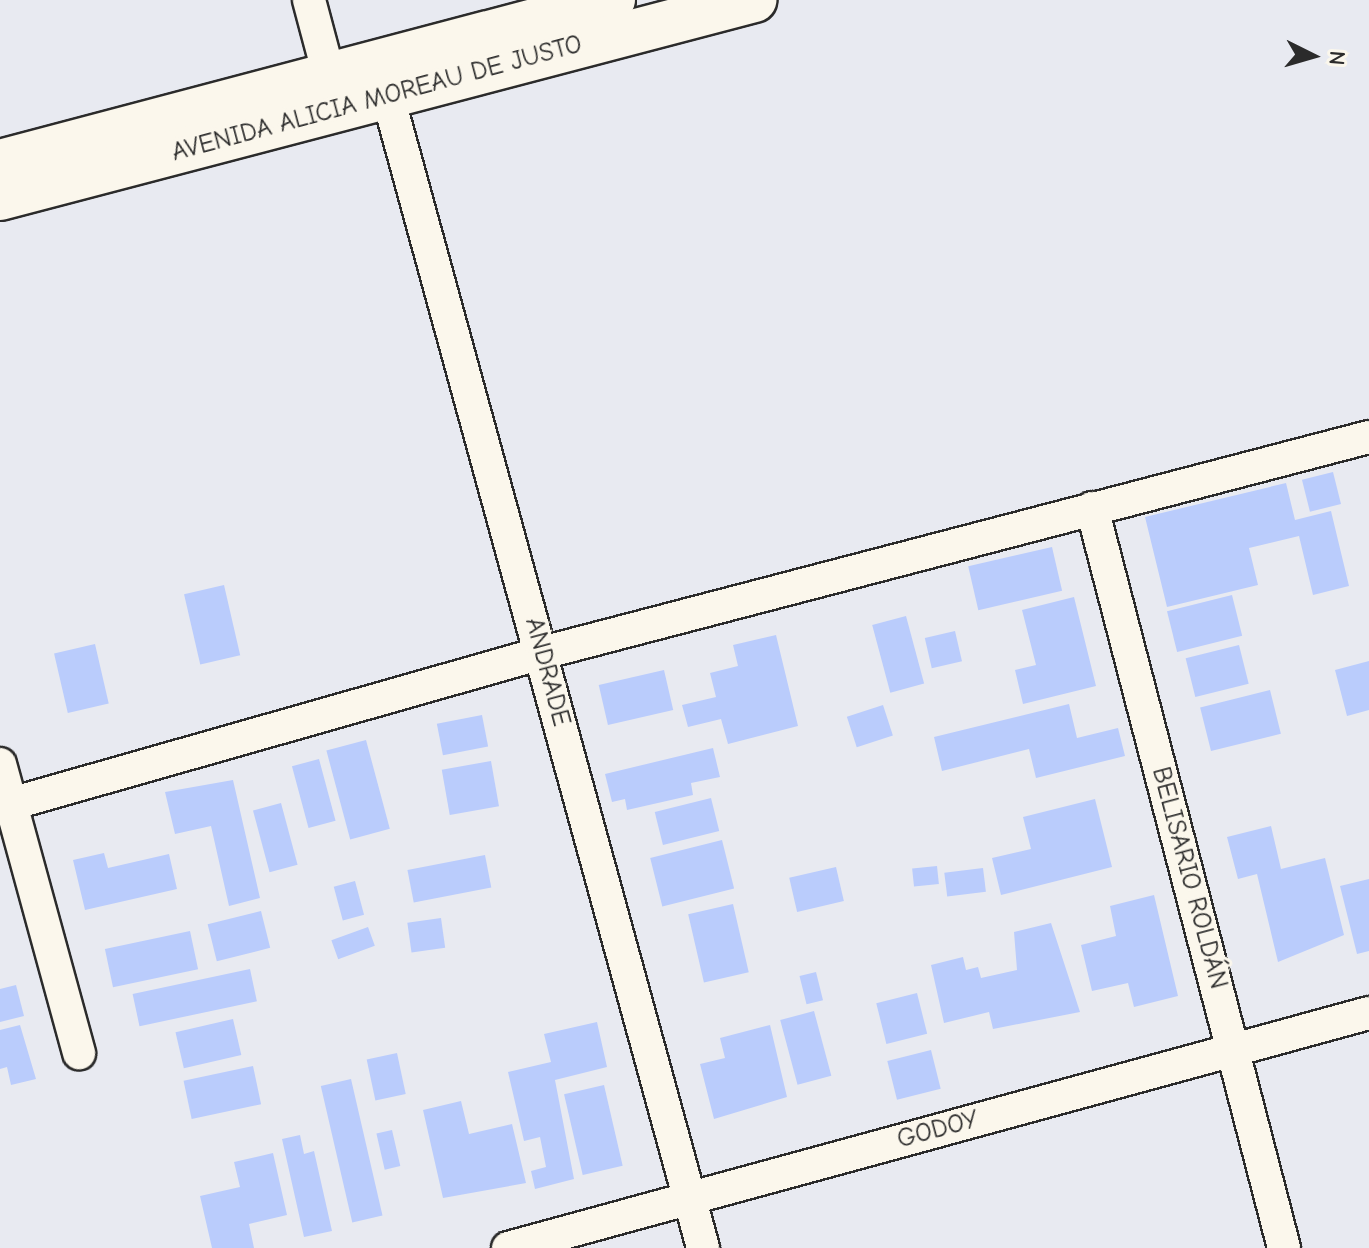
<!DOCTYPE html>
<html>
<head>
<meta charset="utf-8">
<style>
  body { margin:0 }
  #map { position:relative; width:1369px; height:1248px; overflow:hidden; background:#e8eaf1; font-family:"Comic Neue",sans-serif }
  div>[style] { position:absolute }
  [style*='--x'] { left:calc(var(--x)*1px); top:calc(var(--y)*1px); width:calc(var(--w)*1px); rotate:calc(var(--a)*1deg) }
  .building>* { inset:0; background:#baccfc; transform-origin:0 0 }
  .roads { filter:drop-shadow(2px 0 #2b2b2b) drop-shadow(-2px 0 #2b2b2b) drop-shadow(0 2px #2b2b2b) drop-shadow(0 -2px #2b2b2b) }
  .minor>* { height:32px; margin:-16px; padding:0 16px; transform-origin:16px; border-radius:16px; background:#fbf7ec }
  .secondary>* { height:44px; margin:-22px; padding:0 22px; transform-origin:22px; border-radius:22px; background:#fbf7ec }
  span { translate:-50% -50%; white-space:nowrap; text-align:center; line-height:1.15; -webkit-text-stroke:6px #fbf7ec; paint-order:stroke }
  .street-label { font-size:26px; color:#2b2b2b }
  .north { position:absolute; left:1273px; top:16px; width:80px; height:80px; -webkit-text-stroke:6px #fbf7ec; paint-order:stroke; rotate:95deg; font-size:22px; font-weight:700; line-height:32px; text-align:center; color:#2b2b2b }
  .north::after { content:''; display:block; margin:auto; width:28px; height:36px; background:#2b2b2b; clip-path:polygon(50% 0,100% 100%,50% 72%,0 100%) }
</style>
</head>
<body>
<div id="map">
  <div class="building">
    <div style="left:1333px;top:472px;width:33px;height:32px;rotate:76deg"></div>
    <div style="clip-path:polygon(1286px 483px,1295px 520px,1331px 511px,1349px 586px,1313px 595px,1299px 536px,1249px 548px,1258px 585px,1167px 607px,1145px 517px)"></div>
    <div style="left:1052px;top:547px;width:45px;height:86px;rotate:77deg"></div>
    <div style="left:224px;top:585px;width:72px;height:41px;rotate:77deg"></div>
    <div style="left:1232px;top:595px;width:42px;height:67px;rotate:76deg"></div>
    <div style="clip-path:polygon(1074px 597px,1096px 686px,1023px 704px,1015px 670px,1036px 665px,1022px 610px)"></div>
    <div style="left:906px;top:616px;width:70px;height:35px;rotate:75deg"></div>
    <div style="left:955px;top:631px;width:31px;height:31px;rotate:77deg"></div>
    <div style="clip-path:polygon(776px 635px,798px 726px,728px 744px,721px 719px,688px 727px,682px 705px,716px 697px,710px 673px,738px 666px,733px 645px)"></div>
    <div style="left:95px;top:644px;width:61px;height:42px;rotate:77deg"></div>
    <div style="left:1239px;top:645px;width:40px;height:55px;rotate:76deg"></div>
    <div style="clip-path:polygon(1369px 661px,1369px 710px,1347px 716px,1335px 670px)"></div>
    <div style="left:664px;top:670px;width:41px;height:67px;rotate:77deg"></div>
    <div style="left:1270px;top:690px;width:45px;height:72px;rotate:76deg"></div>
    <div style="clip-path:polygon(1069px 704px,1077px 738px,1118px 728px,1125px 756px,1036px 778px,1029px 749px,942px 771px,934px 737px)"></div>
    <div style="left:883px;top:705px;width:32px;height:38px;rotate:72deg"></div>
    <div style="left:482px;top:715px;width:32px;height:46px;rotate:79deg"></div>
    <div style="left:366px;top:740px;width:92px;height:41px;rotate:75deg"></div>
    <div style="clip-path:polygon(713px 748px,720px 777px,691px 783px,693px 795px,627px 810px,625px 799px,612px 802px,605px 774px)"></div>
    <div style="left:319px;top:759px;width:64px;height:28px;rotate:75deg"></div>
    <div style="left:491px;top:761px;width:46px;height:50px;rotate:80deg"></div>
    <div style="clip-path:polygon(233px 780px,260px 898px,229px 906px,211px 826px,175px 834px,165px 792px)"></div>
    <div style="left:711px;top:798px;width:34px;height:58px;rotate:76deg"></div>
    <div style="clip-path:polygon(1095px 799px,1112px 867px,1001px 895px,992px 858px,1031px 849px,1023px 817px)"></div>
    <div style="left:281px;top:803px;width:64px;height:29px;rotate:75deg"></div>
    <div style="clip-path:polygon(1271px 826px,1281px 869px,1325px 858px,1344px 935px,1278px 962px,1257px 874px,1238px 879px,1227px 837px)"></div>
    <div style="left:722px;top:840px;width:50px;height:74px;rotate:76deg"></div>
    <div style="clip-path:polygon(104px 853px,108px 868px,169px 854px,177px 889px,85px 910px,73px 860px)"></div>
    <div style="left:485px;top:855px;width:33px;height:79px;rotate:79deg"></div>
    <div style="left:937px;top:866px;width:18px;height:25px;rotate:84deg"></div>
    <div style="left:836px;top:867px;width:35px;height:48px;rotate:77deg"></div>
    <div style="left:983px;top:868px;width:24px;height:39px;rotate:83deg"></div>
    <div style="clip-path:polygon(1369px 879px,1369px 951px,1357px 954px,1340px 886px)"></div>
    <div style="left:355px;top:881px;width:35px;height:22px;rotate:75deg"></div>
    <div style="clip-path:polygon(1154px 895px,1178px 996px,1134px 1007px,1128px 983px,1092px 991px,1081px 945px,1116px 936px,1110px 906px)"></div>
    <div style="left:733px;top:904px;width:70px;height:46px;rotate:77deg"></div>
    <div style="left:261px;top:911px;width:38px;height:55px;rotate:76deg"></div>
    <div style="left:441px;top:918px;width:30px;height:34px;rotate:82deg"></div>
    <div style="clip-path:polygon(1051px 923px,1080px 1012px,993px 1029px,989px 1012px,944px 1023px,931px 965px,963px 957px,966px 970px,978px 967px,981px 978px,1017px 970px,1014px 932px)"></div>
    <div style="left:368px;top:927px;width:20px;height:39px;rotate:70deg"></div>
    <div style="left:190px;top:931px;width:39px;height:87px;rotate:78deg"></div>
    <div style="left:250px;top:969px;width:33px;height:120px;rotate:78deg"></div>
    <div style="left:816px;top:972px;width:29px;height:17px;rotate:76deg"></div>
    <div style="clip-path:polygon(16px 985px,24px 1016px,0 1022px,0 989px)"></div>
    <div style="left:917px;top:993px;width:42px;height:42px;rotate:76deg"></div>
    <div style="left:814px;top:1011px;width:67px;height:35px;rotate:75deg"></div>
    <div style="left:233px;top:1019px;width:37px;height:59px;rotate:77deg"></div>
    <div style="clip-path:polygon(597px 1022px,607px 1067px,555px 1080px,574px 1179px,535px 1189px,531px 1171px,546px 1167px,540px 1137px,524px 1141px,508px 1072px,551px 1062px,544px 1034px)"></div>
    <div style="clip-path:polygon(20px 1025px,36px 1079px,11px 1085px,7px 1067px,0 1069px,0 1030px)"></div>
    <div style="clip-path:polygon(770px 1025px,787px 1097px,714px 1119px,700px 1064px,725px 1058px,720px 1038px)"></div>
    <div style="left:931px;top:1050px;width:40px;height:45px;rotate:76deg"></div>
    <div style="left:397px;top:1053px;width:42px;height:31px;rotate:78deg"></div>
    <div style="left:253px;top:1066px;width:39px;height:71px;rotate:78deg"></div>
    <div style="left:351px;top:1079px;width:140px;height:31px;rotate:77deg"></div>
    <div style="left:604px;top:1085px;width:83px;height:41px;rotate:77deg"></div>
    <div style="clip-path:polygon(461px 1101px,469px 1134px,512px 1124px,526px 1183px,443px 1198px,423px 1110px)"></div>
    <div style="left:392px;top:1130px;width:37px;height:16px;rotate:77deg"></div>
    <div style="clip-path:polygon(300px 1135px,304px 1154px,314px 1151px,332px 1231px,304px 1237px,282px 1139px)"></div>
    <div style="clip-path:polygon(273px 1153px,287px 1215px,249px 1224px,254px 1248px,212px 1248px,200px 1196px,240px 1187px,234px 1162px)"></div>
  </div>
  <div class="roads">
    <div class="minor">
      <div style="--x:309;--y:0;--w:78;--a:75.1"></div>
      <div style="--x:388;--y:97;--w:1193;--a:74.69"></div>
      <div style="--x:1092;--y:508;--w:765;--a:75.45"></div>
      <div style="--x:0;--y:764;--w:300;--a:74.7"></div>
      <div style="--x:0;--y:807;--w:563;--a:-15.86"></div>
      <div style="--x:542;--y:653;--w:855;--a:-14.64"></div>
      <div style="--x:508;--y:1248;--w:892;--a:-15.27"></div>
    </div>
    <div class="secondary">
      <div style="--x:0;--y:162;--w:634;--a:-14.8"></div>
      <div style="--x:0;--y:198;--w:780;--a:-14.71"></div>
    </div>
  </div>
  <div class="street-label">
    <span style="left:377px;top:99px;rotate:-15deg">AVENIDA ALICIA MOREAU DE JUSTO</span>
    <span style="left:547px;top:672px;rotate:75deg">ANDRADE</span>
    <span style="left:1189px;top:878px;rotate:75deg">BELISARIO ROLDÁN</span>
    <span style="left:938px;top:1130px;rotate:-15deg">GODOY</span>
  </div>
  <div class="north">N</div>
</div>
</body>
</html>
